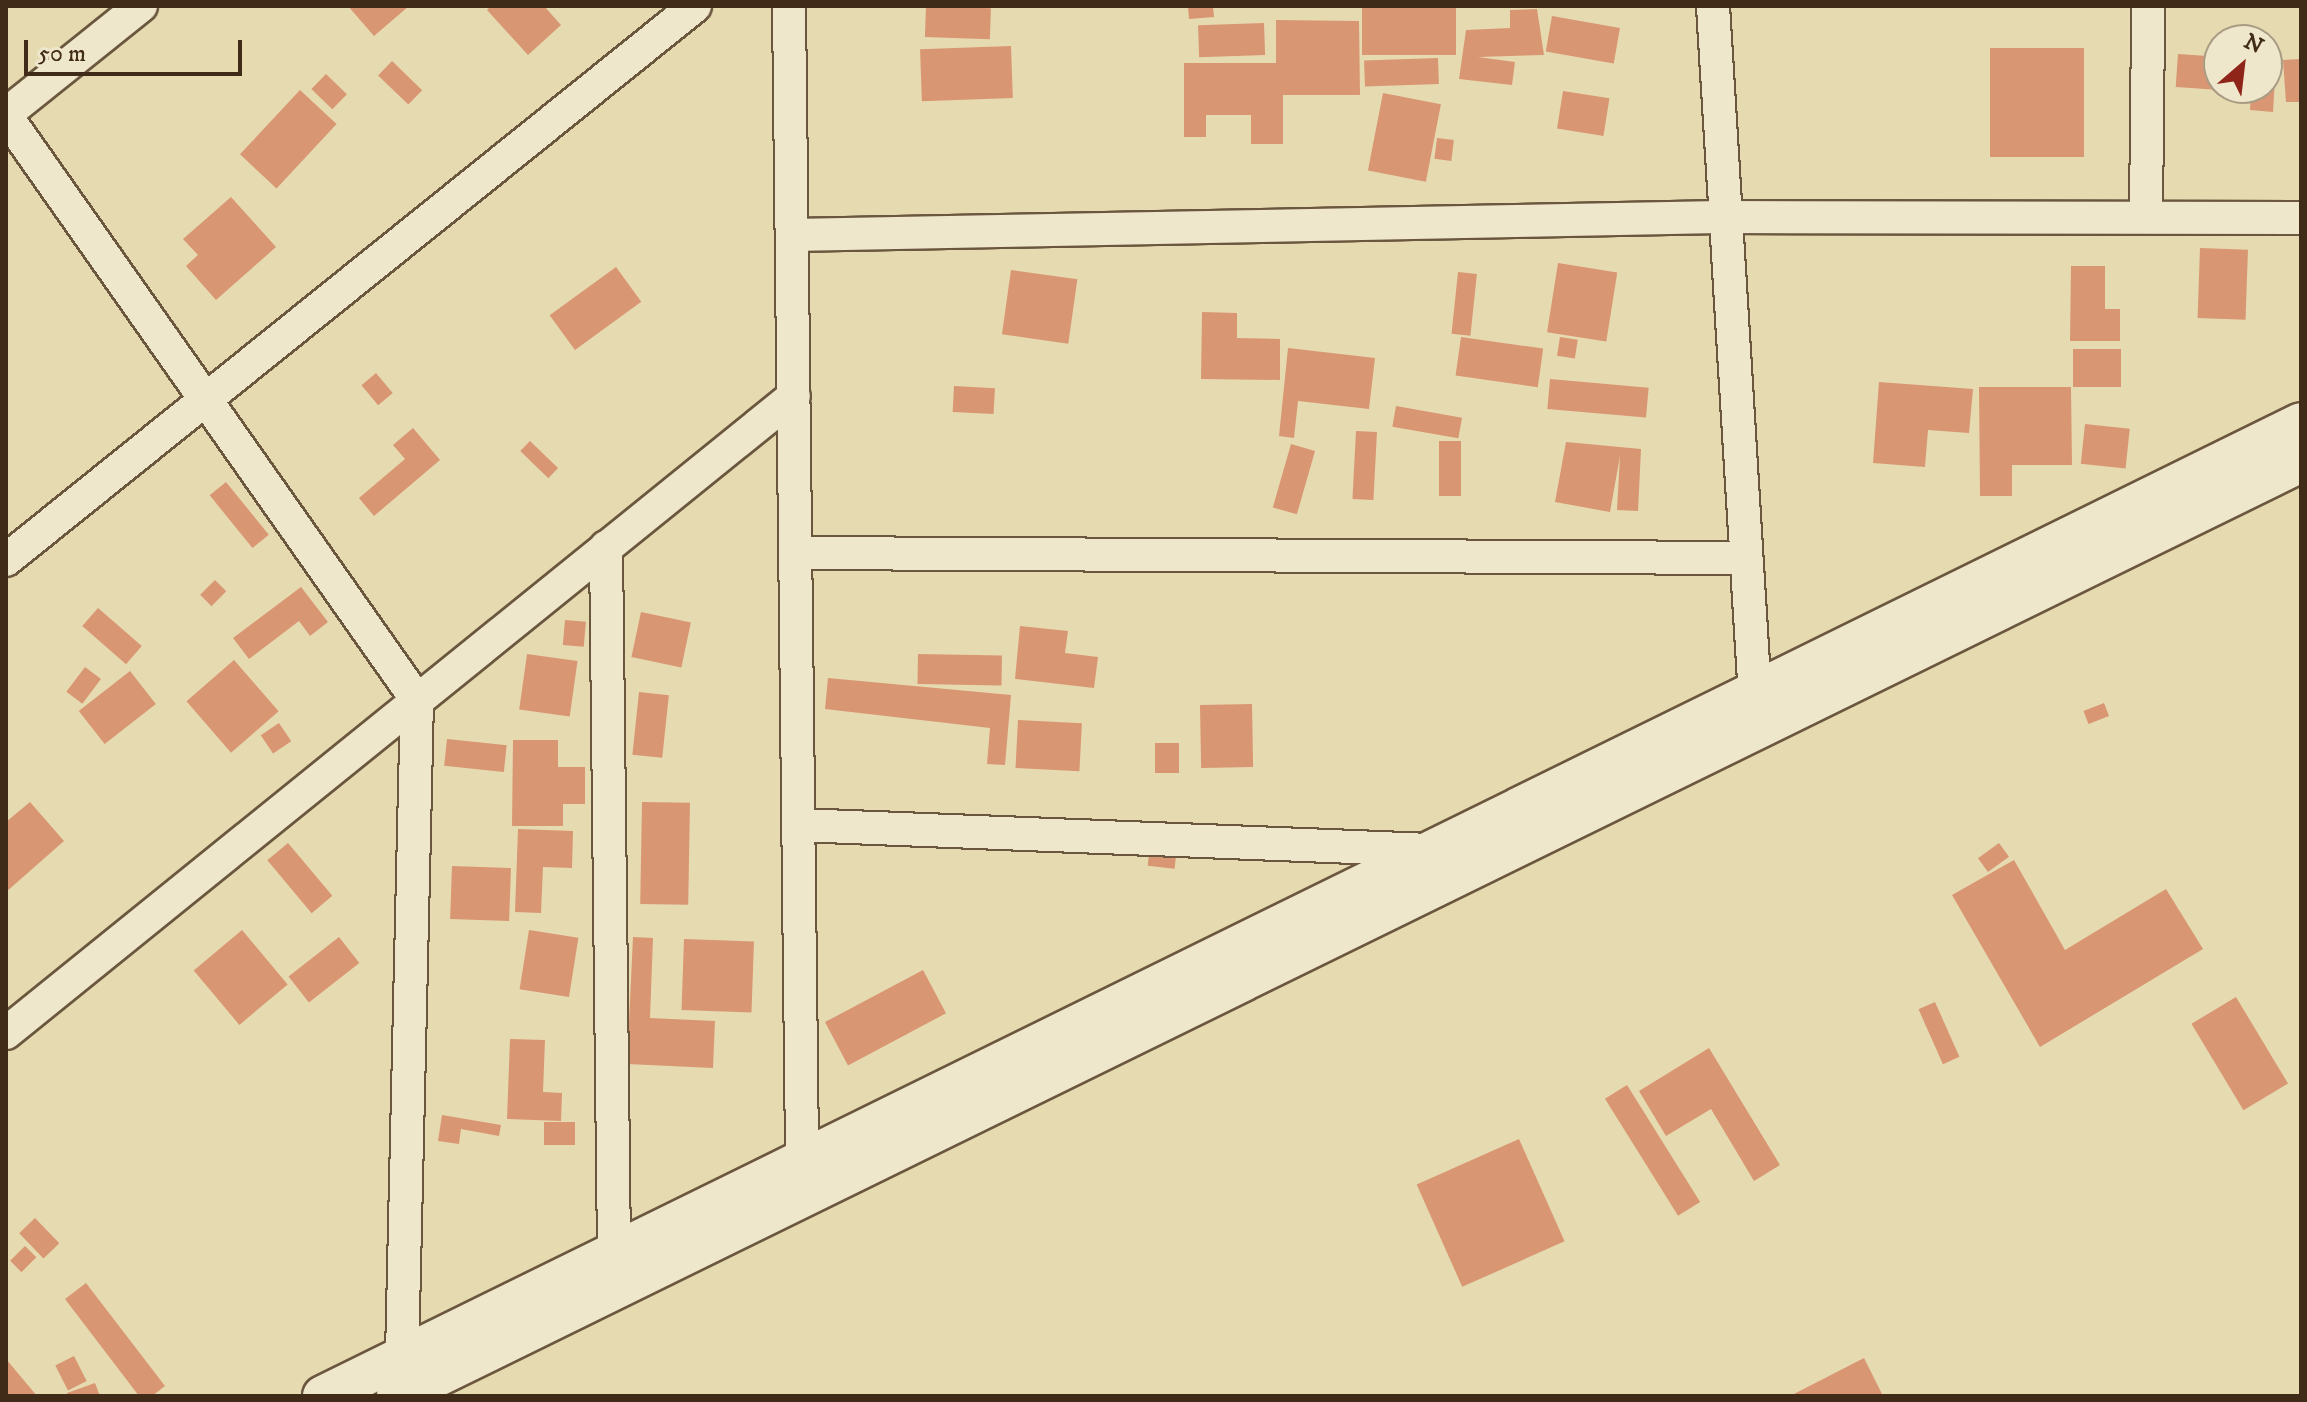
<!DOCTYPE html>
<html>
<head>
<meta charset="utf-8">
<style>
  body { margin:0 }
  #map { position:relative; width:2307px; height:1402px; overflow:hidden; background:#e6dab1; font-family:"IM FELL DW Pica",serif }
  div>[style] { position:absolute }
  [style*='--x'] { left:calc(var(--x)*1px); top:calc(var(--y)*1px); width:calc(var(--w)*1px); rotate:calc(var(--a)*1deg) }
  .building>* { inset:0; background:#d99673; transform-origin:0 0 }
  .roads { filter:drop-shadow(2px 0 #6a573e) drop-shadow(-2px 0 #6a573e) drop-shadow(0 2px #6a573e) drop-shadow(0 -2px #6a573e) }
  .minor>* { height:32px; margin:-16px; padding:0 16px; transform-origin:16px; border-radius:16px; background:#efe7cc }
  .tertiary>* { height:40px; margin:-20px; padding:0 20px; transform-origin:20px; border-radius:20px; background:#efe7cc }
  span { translate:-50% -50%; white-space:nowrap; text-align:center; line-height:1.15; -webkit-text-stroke:6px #efe7cc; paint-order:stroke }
  .frame { position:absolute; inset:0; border:8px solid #402b18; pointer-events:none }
  .north { position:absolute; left:2203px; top:24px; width:80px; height:80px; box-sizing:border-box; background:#efe7cc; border:2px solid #a99c84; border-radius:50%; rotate:28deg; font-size:22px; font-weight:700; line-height:32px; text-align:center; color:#402b18 }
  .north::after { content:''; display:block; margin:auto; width:28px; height:36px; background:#8f2418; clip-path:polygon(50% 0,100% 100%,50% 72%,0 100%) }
  .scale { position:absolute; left:24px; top:40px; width:218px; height:36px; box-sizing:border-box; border:4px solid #402b18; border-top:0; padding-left:10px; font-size:24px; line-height:28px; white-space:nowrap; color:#402b18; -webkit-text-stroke:6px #efe7cc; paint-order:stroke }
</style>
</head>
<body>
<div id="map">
  <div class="building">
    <div style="clip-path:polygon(348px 6px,409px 6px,374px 36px)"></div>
    <div style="clip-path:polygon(491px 6px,544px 6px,561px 25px,528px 55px,487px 10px)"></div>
    <div style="left:926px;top:6px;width:65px;height:31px;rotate:2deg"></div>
    <div style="clip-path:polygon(1188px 6px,1213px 6px,1214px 17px,1189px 19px)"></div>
    <div style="left:1362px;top:6px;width:94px;height:49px"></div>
    <div style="clip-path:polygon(1537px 9px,1544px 55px,1478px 57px,1515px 62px,1512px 85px,1459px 79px,1466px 30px,1510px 28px,1510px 10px)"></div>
    <div style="left:1552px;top:16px;width:69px;height:36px;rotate:10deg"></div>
    <div style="clip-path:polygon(1276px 20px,1359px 21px,1360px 95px,1283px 95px,1283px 144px,1251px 144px,1251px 115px,1206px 115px,1206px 137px,1184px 137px,1184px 63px,1276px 63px)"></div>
    <div style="left:1264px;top:23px;width:32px;height:66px;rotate:88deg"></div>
    <div style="left:1011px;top:46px;width:52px;height:91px;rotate:88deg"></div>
    <div style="left:1990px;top:48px;width:94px;height:109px"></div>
    <div style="left:2178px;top:54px;width:41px;height:33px;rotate:4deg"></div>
    <div style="left:1438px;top:58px;width:26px;height:74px;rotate:88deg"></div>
    <div style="clip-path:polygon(2301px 59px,2301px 102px,2286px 102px,2283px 60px)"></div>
    <div style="clip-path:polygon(2267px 60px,2276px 60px,2273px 112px,2250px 110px,2251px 92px,2221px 90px,2267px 88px)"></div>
    <div style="left:392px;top:61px;width:42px;height:20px;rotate:44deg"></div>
    <div style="left:326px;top:74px;width:29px;height:21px;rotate:44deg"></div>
    <div style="left:300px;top:90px;width:50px;height:88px;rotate:43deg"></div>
    <div style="left:1563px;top:91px;width:47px;height:38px;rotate:9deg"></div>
    <div style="left:1383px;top:93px;width:59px;height:79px;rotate:11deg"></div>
    <div style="left:1437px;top:138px;width:17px;height:21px;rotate:7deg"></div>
    <div style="clip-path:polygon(231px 197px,276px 247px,216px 300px,186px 266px,198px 255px,183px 239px)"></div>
    <div style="left:2200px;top:248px;width:48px;height:70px;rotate:2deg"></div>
    <div style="left:1558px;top:263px;width:60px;height:70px;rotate:9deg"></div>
    <div style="clip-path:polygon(2071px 266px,2105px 266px,2105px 309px,2120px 309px,2120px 341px,2070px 341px)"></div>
    <div style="left:616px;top:267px;width:43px;height:82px;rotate:54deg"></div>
    <div style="left:1011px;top:270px;width:67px;height:65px;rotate:8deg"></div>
    <div style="left:1458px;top:272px;width:19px;height:62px;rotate:6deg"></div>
    <div style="clip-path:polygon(1202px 312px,1237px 313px,1237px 338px,1280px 339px,1280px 380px,1201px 379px)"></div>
    <div style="left:1461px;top:337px;width:83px;height:39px;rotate:8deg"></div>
    <div style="left:1560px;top:337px;width:18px;height:19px;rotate:9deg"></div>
    <div style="clip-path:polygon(1288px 348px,1375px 358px,1369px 409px,1298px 401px,1294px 438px,1279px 436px)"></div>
    <div style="left:2073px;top:349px;width:48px;height:38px"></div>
    <div style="left:376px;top:373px;width:26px;height:19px;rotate:50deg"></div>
    <div style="left:1550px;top:379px;width:99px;height:30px;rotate:5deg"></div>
    <div style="clip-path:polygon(1879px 382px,1973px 389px,1969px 433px,1928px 430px,1925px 467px,1873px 463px)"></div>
    <div style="left:954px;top:386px;width:41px;height:26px;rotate:3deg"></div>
    <div style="clip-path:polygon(1979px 387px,2071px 387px,2072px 465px,2012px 465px,2012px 496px,1980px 496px)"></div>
    <div style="left:1396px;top:406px;width:67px;height:21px;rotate:10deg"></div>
    <div style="left:2085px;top:424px;width:45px;height:40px;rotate:6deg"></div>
    <div style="clip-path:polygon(413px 428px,440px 460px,374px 516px,359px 498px,405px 459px,393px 445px)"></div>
    <div style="left:1356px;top:431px;width:21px;height:68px;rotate:3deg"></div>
    <div style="left:530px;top:441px;width:39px;height:14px;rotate:44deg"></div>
    <div style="left:1439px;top:441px;width:22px;height:55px"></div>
    <div style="clip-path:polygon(1566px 442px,1641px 449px,1638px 511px,1617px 510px,1620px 456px,1610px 512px,1555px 502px)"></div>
    <div style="left:1291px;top:444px;width:25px;height:66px;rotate:16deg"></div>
    <div style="left:226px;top:482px;width:68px;height:21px;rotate:51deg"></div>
    <div style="left:215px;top:580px;width:16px;height:21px;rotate:45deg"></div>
    <div style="clip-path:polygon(301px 587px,328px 622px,310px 636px,299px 621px,249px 659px,233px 638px)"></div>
    <div style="left:98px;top:608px;width:58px;height:24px;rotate:41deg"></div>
    <div style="left:641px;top:612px;width:51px;height:46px;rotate:12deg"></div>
    <div style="left:565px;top:620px;width:21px;height:25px;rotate:5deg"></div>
    <div style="clip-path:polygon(1020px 626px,1068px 631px,1065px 653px,1098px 657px,1094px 688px,1015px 679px)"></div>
    <div style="left:527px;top:654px;width:51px;height:56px;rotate:8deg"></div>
    <div style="left:918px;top:654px;width:84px;height:30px;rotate:1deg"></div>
    <div style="left:234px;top:660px;width:68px;height:63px;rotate:49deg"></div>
    <div style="left:85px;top:667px;width:20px;height:31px;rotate:37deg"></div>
    <div style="left:130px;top:671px;width:42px;height:65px;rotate:52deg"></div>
    <div style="clip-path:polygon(828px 678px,1011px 695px,1005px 765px,987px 764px,990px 728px,825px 709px)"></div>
    <div style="left:639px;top:692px;width:30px;height:63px;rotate:6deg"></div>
    <div style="left:2104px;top:703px;width:14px;height:22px;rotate:69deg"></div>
    <div style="left:1252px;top:704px;width:63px;height:52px;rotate:89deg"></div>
    <div style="left:1018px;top:720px;width:64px;height:48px;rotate:3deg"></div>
    <div style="left:279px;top:723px;width:22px;height:22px;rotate:56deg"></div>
    <div style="left:447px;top:739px;width:60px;height:27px;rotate:6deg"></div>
    <div style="clip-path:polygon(513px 740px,558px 740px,558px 767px,585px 767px,585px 804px,563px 804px,563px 826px,512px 826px)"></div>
    <div style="left:1155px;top:743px;width:24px;height:30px"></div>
    <div style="clip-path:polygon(30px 802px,64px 841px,6px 892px,6px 822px)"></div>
    <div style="left:642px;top:802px;width:48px;height:102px;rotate:1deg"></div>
    <div style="clip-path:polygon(518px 829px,573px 831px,572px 868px,543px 867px,541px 913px,515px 912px)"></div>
    <div style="left:1151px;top:835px;width:27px;height:31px;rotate:6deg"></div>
    <div style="left:288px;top:843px;width:69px;height:27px;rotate:50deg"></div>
    <div style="left:1999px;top:843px;width:17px;height:26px;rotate:54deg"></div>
    <div style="clip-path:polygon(2014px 860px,2065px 950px,2166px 889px,2203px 949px,2040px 1047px,1952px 895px)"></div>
    <div style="left:452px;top:866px;width:59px;height:53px;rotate:2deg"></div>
    <div style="left:242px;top:930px;width:71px;height:63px;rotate:50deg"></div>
    <div style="left:529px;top:930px;width:50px;height:60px;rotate:9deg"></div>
    <div style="left:339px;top:937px;width:33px;height:64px;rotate:52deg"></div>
    <div style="clip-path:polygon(633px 937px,653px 938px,650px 1018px,715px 1021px,713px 1068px,627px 1064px)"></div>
    <div style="left:684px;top:939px;width:70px;height:71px;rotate:2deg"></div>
    <div style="left:923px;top:970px;width:49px;height:111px;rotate:62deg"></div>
    <div style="left:2236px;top:997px;width:101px;height:52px;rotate:59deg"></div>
    <div style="left:1935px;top:1002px;width:60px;height:18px;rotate:66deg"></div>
    <div style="clip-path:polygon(510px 1039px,545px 1040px,543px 1092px,562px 1093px,561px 1121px,507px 1119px)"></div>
    <div style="clip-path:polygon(1709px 1048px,1780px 1165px,1754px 1181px,1711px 1109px,1666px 1136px,1639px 1091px)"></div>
    <div style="left:1627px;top:1085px;width:138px;height:26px;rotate:58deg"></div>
    <div style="clip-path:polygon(442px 1115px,501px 1125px,499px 1136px,461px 1129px,459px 1144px,438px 1141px)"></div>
    <div style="left:575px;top:1122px;width:23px;height:31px;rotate:90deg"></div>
    <div style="left:1519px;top:1139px;width:112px;height:112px;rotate:66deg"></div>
    <div style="left:35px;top:1218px;width:35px;height:22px;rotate:46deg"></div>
    <div style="left:25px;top:1246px;width:16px;height:21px;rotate:45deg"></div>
    <div style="clip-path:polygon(86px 1283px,165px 1386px,152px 1396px,139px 1396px,65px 1299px)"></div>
    <div style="left:74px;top:1356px;width:28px;height:21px;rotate:63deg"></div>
    <div style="clip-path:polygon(1864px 1358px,1882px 1394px,1790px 1396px)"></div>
    <div style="clip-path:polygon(6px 1359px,37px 1396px,6px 1396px)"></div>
    <div style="clip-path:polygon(95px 1383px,100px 1396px,68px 1396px,67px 1393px)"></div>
  </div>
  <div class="roads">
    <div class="minor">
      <div style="--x:789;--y:6;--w:1154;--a:89.35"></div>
      <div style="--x:1713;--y:6;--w:708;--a:86.52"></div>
      <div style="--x:6;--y:114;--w:173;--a:-38.7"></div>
      <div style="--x:6;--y:116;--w:714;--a:54.86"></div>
      <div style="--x:417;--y:700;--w:657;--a:91.31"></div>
      <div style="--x:2146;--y:214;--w:208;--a:-89.4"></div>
      <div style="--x:792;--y:235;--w:929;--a:-1.11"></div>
      <div style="--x:1721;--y:217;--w:580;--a:0.1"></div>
      <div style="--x:606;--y:547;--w:706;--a:89.35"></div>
      <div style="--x:796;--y:553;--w:945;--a:0.3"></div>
      <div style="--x:6;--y:560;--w:884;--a:-38.8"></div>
      <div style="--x:799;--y:825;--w:632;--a:2.27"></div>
      <div style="--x:6;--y:1033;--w:1013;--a:-38.95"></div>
    </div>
    <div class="tertiary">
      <div style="--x:323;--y:1396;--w:2204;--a:-26.19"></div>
      <div style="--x:397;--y:1396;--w:2121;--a:-26.13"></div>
    </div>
  </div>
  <div class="frame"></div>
  <div class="north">N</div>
  <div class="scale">50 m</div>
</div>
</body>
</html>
